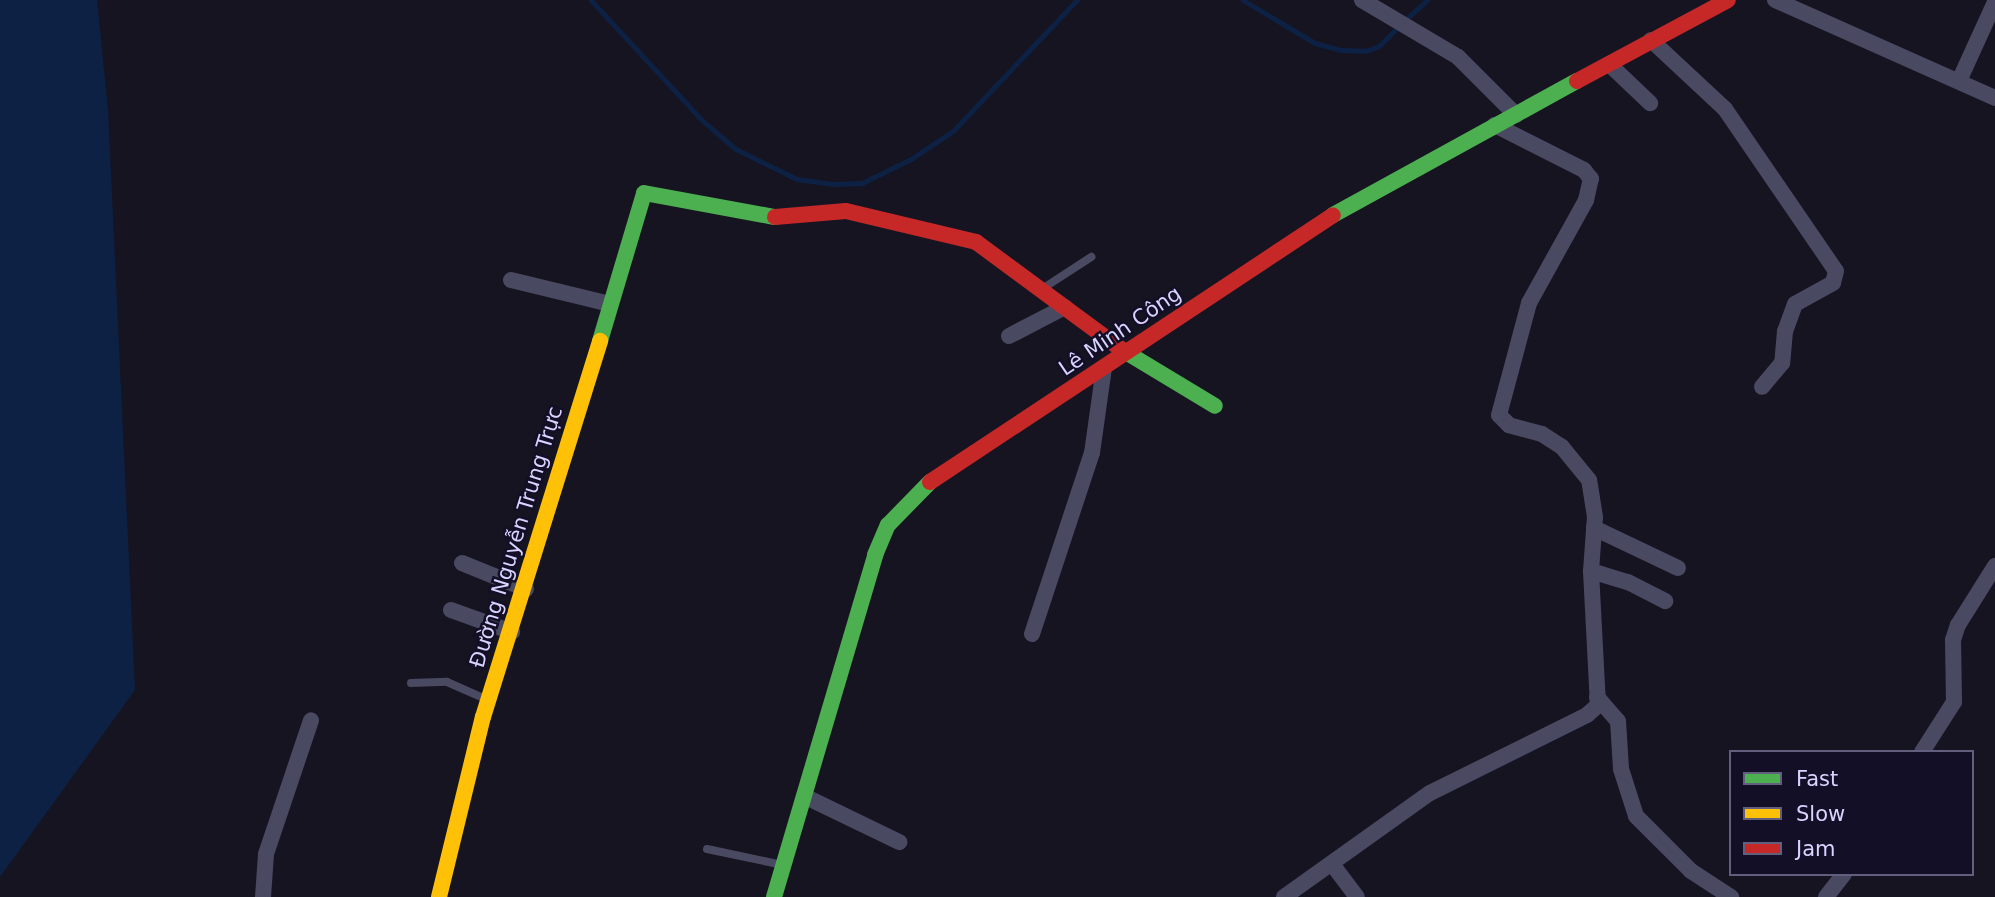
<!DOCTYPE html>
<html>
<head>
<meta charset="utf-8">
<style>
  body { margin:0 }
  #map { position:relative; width:1995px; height:897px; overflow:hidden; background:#161421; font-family:"DejaVu Sans",sans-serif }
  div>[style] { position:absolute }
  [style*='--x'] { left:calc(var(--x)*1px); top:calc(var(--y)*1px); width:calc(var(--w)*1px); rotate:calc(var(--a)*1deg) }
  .water>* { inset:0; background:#0d2144 }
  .stream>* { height:4.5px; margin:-2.25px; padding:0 2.25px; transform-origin:2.25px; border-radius:2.25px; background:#0d2144 }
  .lane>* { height:8px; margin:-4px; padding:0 4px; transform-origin:4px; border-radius:4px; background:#4a4962 }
  .street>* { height:16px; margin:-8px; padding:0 8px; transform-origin:8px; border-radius:8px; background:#4a4962 }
  .fast>* { height:16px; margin:-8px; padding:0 8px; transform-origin:8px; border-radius:8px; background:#4caf50 }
  .slow>* { height:16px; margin:-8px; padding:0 8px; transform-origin:8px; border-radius:8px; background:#ffc107 }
  .jam>* { height:16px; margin:-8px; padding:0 8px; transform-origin:8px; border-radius:8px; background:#c62828 }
  span { translate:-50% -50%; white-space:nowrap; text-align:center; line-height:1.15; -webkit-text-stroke:5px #130f26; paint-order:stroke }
  .street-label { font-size:21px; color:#d9d4ff }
  .legend { position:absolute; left:1729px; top:750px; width:245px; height:126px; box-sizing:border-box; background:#130f26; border:2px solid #625e7d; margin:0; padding:9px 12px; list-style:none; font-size:21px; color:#d9d4ff }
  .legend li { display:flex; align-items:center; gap:14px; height:35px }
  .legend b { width:35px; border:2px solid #625e7d }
</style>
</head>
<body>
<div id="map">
  <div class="water">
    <div style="clip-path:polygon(0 0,97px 0,108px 110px,135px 690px,0 877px)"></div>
  </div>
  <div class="stream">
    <div style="--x:591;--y:0;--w:163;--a:47.2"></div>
    <div style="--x:702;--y:120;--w:45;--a:40.5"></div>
    <div style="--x:736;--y:149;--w:68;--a:26.2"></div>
    <div style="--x:797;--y:179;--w:37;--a:8"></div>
    <div style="--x:834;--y:184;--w:28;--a:-2"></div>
    <div style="--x:862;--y:183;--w:55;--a:-26.1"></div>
    <div style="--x:911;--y:159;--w:50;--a:-33.7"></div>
    <div style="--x:953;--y:131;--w:180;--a:-46.6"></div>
    <div style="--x:1243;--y:0;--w:84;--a:30.8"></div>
    <div style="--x:1315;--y:43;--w:28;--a:15"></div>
    <div style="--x:1342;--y:50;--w:24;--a:2"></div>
    <div style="--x:1366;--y:51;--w:14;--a:-21"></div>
    <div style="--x:1379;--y:46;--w:27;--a:-45"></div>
    <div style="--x:1404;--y:21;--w:31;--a:-42"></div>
  </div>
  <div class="lane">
    <div style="--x:1042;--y:289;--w:59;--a:-33.1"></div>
    <div style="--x:411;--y:683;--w:36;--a:-2"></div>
    <div style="--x:447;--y:682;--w:45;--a:23.7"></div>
    <div style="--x:707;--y:849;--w:78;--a:11.9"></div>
  </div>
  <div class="street">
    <div style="--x:1362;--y:0;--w:112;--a:30.7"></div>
    <div style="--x:1458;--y:57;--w:82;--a:45"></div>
    <div style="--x:1775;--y:0;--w:241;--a:24"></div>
    <div style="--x:1651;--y:40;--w:101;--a:43"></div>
    <div style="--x:1725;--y:109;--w:196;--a:55.6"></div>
    <div style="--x:1836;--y:271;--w:12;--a:104"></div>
    <div style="--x:1833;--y:283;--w:43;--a:151.1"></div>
    <div style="--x:1795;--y:304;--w:29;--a:110"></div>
    <div style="--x:1785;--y:331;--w:32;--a:95"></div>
    <div style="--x:1782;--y:363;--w:31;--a:130"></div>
    <div style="--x:1609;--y:64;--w:57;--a:43.6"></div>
    <div style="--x:1959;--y:81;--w:87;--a:-65.5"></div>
    <div style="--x:511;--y:280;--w:102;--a:13.6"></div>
    <div style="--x:1009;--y:336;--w:63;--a:-27.4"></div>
    <div style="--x:1594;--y:528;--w:93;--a:25.5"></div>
    <div style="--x:462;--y:563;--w:69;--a:22.1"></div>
    <div style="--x:1591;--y:571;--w:39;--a:17"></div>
    <div style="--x:1628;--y:582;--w:42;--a:27.2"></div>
    <div style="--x:451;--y:610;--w:65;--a:19.8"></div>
    <div style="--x:1032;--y:634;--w:191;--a:-71.7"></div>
    <div style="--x:1092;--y:453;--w:86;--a:-82"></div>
    <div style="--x:1597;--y:697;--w:32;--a:49"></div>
    <div style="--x:1618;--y:721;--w:48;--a:86.4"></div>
    <div style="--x:1621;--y:769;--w:49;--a:72.3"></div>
    <div style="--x:1636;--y:816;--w:78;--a:45"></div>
    <div style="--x:1691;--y:871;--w:48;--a:33"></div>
    <div style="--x:1922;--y:752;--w:59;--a:-57.4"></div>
    <div style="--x:1954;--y:702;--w:62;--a:-90.9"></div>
    <div style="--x:1953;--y:640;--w:16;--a:-72"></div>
    <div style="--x:1958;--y:625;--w:70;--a:-57.9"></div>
    <div style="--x:804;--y:796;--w:106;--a:25.8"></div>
    <div style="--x:1332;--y:864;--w:41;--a:52.9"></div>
    <div style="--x:263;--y:897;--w:43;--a:-86"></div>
    <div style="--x:266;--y:854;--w:141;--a:-71.4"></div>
    <div style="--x:1284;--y:897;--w:179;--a:-35.5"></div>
    <div style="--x:1430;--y:793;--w:175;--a:-26.4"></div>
    <div style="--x:1587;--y:715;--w:15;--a:-42"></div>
    <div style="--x:1598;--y:705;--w:134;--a:-93"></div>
    <div style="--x:1591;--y:571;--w:54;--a:-85.8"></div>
    <div style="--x:1595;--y:517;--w:37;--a:-99"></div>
    <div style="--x:1589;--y:480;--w:43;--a:-129.3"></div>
    <div style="--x:1562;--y:447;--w:24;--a:-147"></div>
    <div style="--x:1542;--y:434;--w:34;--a:-165"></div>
    <div style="--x:1509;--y:425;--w:14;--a:-135"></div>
    <div style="--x:1499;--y:415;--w:116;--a:-75"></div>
    <div style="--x:1529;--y:303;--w:118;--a:-61"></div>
    <div style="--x:1586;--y:200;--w:22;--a:-77"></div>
    <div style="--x:1591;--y:179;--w:11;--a:-128"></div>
    <div style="--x:1584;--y:170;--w:100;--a:-153.2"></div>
    <div style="--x:1826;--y:897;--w:29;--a:-52"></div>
  </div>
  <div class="fast">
    <div style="--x:1333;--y:215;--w:278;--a:-28.8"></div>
    <div style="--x:600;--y:341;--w:154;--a:-73.4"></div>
    <div style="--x:644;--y:193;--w:133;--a:10.4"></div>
    <div style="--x:1124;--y:351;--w:106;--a:31.1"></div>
    <div style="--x:774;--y:897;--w:357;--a:-73.5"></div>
    <div style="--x:875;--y:555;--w:33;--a:-67"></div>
    <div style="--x:888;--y:525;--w:60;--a:-45.7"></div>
  </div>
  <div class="slow">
    <div style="--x:439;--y:897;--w:185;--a:-76.3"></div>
    <div style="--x:483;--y:717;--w:394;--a:-72.7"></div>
  </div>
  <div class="jam">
    <div style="--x:1577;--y:81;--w:171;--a:-28.2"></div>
    <div style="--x:775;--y:217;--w:71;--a:-4.8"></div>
    <div style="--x:846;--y:211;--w:134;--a:13.4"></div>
    <div style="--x:976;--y:242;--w:184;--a:36.4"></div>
    <div style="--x:930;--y:482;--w:483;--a:-33.5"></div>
  </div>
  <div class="street-label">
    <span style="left:1120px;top:331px;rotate:-34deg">Lê Minh Công</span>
    <span style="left:516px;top:537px;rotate:-73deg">Đường Nguyễn Trung Trực</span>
  </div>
  <ul class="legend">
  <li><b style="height:9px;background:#4caf50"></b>Fast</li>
  <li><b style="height:9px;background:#ffc107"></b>Slow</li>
  <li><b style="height:9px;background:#c62828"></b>Jam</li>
  </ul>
</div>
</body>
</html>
